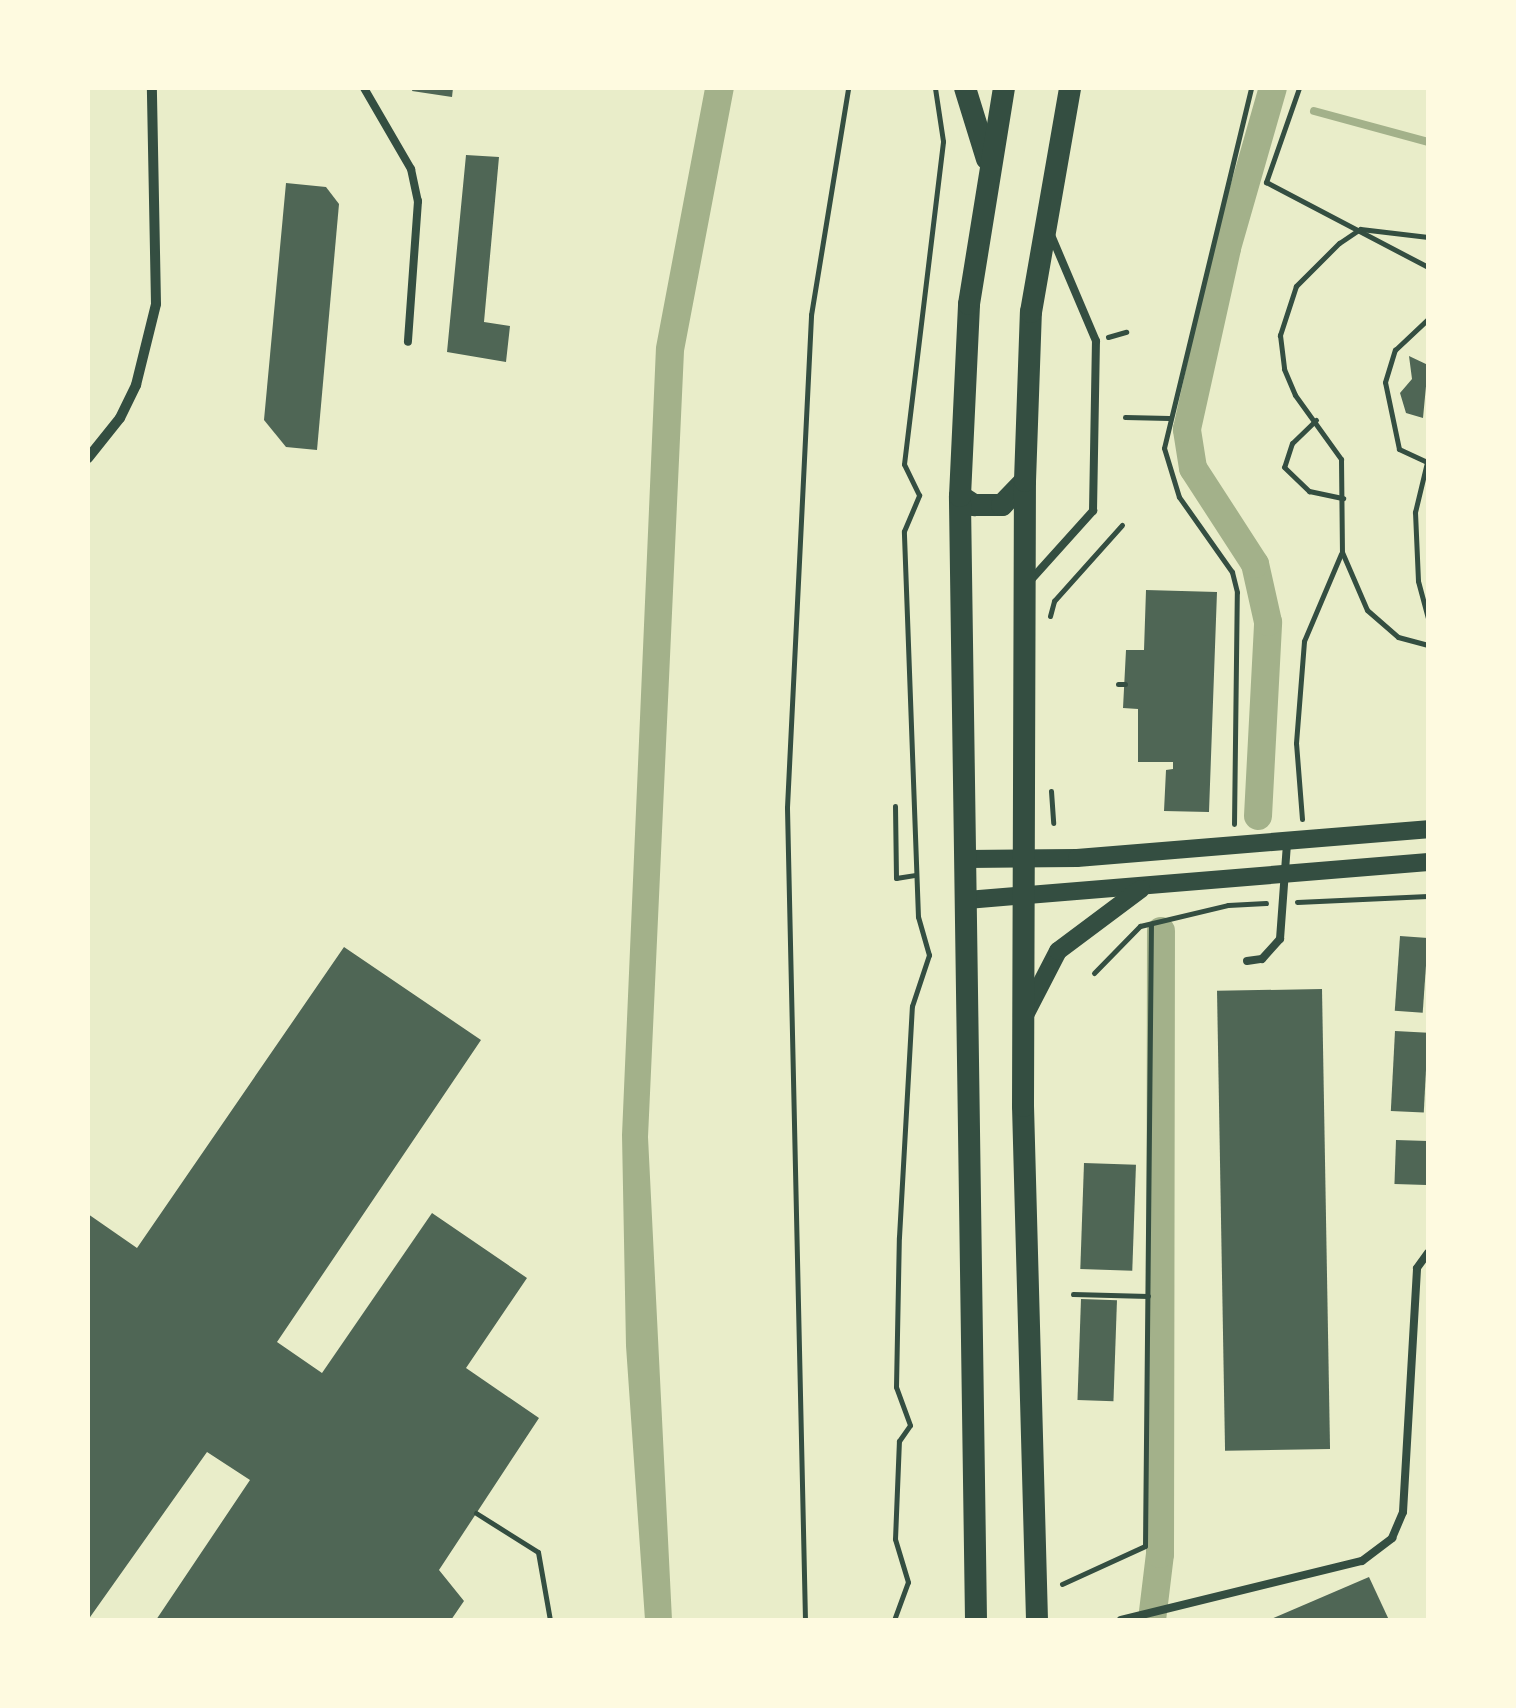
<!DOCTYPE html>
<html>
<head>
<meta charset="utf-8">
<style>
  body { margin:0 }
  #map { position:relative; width:1516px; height:1708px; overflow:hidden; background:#e9edc9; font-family:Georgia,serif }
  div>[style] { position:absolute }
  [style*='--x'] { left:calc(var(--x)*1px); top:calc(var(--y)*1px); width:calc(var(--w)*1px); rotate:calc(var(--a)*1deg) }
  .water>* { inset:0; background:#a3b18a }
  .stream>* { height:8px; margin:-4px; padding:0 4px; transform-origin:4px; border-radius:4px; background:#a3b18a }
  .canal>* { height:28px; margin:-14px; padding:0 14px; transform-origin:14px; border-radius:14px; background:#a3b18a }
  .building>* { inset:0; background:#4f6655; transform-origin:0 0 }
  .path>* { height:5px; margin:-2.5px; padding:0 2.5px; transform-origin:2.5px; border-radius:2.5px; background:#344e41 }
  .service>* { height:8px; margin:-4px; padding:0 4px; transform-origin:4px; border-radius:4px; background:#344e41 }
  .minor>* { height:10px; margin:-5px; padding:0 5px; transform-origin:5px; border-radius:5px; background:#344e41 }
  .tertiary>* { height:18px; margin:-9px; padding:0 9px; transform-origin:9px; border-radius:9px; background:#344e41 }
  .trunk>* { height:22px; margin:-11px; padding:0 11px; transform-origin:11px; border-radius:11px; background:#344e41 }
  span { translate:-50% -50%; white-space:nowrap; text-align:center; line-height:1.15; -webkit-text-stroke:10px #fefae0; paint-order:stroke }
  .frame { position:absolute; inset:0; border:90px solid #fefae0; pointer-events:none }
</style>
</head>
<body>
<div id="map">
  <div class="water">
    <div style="clip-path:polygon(705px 88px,734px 88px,684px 351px,648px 1137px,672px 1620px,645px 1620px,626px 1346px,622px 1135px,656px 347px)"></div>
  </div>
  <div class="stream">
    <div style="--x:1314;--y:111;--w:118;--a:15.2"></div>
  </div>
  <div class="canal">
    <div style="--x:1258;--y:816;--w:194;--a:-87"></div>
    <div style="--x:1268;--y:622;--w:59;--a:-102.6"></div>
    <div style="--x:1255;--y:564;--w:114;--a:-122.9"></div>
    <div style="--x:1193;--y:468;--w:39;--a:-99"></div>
    <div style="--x:1187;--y:429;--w:185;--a:-77.5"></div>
    <div style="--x:1227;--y:248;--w:166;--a:-74"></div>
    <div style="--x:1152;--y:1620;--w:66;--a:-83.1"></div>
    <div style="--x:1160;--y:1554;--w:623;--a:-89.91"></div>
  </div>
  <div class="building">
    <div style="clip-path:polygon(413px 88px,453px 88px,452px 97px,412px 91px)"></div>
    <div style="clip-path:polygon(466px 155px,499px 157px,484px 322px,510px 326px,506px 362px,447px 352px)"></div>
    <div style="clip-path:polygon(286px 183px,326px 187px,339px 204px,317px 450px,286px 447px,264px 420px)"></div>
    <div style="clip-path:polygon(1409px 356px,1428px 365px,1423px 418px,1406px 413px,1400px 393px,1412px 379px)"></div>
    <div style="clip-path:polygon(1146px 590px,1217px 592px,1209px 812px,1164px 811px,1166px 770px,1173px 769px,1173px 762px,1138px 762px,1138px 709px,1123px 708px,1126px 650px,1144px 650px)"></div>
    <div style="left:1400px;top:936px;width:28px;height:75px;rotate:4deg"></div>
    <div style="clip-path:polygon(344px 947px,481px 1040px,277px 1342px,322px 1373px,432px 1213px,527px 1278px,466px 1368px,539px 1418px,439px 1570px,464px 1601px,451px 1620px,156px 1620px,250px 1480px,207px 1452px,88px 1620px,88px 1214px,137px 1248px)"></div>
    <div style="left:1322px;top:989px;width:460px;height:105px;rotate:89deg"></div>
    <div style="left:1395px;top:1031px;width:33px;height:80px;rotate:3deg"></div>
    <div style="left:1396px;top:1140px;width:32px;height:44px;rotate:2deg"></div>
    <div style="left:1084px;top:1163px;width:52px;height:106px;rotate:2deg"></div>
    <div style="left:1081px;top:1299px;width:36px;height:101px;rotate:2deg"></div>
    <div style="clip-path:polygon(1369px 1577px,1389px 1620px,1269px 1620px)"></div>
  </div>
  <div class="path">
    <div style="--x:1299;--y:88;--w:100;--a:109.3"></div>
    <div style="--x:1266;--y:182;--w:183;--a:27.7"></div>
    <div style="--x:1428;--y:237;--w:68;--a:-173.3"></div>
    <div style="--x:1360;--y:229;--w:25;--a:146"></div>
    <div style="--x:1339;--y:243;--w:61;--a:135"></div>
    <div style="--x:1296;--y:286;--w:52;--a:108.1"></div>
    <div style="--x:1280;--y:335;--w:34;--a:83"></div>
    <div style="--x:1284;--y:369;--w:28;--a:67"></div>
    <div style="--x:1295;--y:395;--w:79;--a:54.3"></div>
    <div style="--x:1341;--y:459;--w:93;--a:89.4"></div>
    <div style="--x:1342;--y:552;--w:63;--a:66.7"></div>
    <div style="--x:1367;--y:610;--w:41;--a:41.1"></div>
    <div style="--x:1398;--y:637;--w:31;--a:15"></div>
    <div style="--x:1108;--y:337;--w:19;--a:-16"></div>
    <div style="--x:1125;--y:417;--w:44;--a:1.3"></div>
    <div style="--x:1316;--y:420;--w:33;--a:136"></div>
    <div style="--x:1292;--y:443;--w:25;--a:108"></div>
    <div style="--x:1284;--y:467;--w:35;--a:44"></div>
    <div style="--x:1309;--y:491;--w:35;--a:12"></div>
    <div style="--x:1428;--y:458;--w:56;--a:103.5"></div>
    <div style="--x:1415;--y:512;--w:69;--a:87.5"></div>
    <div style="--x:1418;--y:581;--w:38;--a:75"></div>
    <div style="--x:1427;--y:462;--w:31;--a:-155"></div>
    <div style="--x:1399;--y:449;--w:68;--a:-101.8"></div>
    <div style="--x:1385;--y:382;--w:34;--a:-73"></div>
    <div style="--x:1395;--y:350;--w:45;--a:-43.2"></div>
    <div style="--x:1050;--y:616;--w:16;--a:-75"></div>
    <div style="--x:1054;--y:601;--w:102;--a:-48.2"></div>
    <div style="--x:1118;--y:684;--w:7;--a:0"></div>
    <div style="--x:1051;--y:791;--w:32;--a:86"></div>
    <div style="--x:895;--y:806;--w:72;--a:89.2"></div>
    <div style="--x:896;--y:878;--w:20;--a:-9"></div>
    <div style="--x:1302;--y:819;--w:76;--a:-94.5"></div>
    <div style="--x:1296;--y:743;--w:102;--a:-85.5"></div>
    <div style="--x:1304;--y:641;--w:95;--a:-67"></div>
    <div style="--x:1234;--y:824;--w:232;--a:-89.3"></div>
    <div style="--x:1237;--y:592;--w:21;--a:-104"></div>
    <div style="--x:1232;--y:572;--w:92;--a:-125.2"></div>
    <div style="--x:1179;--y:497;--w:51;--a:-107"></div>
    <div style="--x:1164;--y:448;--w:370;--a:-76.4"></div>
    <div style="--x:1297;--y:902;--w:131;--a:-2.6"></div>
    <div style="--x:1094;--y:973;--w:66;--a:-45.6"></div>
    <div style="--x:1140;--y:926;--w:90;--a:-13.4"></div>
    <div style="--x:1228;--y:905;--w:38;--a:-3"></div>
    <div style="--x:1073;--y:1294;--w:75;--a:1.5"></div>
    <div style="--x:476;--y:1513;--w:73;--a:32.2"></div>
    <div style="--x:538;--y:1552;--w:69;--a:80"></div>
    <div style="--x:1062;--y:1584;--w:91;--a:-24.6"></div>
    <div style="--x:1145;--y:1546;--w:622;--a:-89.45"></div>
    <div style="--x:805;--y:1620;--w:813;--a:-91.27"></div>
    <div style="--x:787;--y:807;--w:493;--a:-87.2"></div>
    <div style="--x:811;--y:315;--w:230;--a:-80.7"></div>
    <div style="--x:894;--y:1620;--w:40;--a:-69.8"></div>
    <div style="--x:908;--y:1582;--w:45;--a:-106.8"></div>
    <div style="--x:895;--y:1539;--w:98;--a:-87.7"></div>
    <div style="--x:899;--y:1441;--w:19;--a:-55"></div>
    <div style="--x:910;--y:1425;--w:40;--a:-110.2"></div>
    <div style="--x:896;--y:1387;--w:150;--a:-88.9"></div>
    <div style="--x:899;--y:1237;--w:231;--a:-86.8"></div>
    <div style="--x:912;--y:1006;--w:54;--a:-71.6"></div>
    <div style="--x:929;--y:955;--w:40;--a:-106"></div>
    <div style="--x:918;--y:917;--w:386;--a:-92.1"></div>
    <div style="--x:904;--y:531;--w:39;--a:-67"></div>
    <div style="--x:919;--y:495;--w:34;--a:-116"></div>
    <div style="--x:904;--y:464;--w:325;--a:-83.1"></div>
    <div style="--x:943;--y:141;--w:54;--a:-98.6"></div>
  </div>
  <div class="service">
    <div style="--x:364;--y:88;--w:94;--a:59.9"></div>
    <div style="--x:411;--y:169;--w:33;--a:78"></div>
    <div style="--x:418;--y:201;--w:141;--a:94.1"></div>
    <div style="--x:1029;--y:582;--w:96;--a:-48"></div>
    <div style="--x:1093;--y:511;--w:170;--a:-89"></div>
    <div style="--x:1096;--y:341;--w:115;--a:-113"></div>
    <div style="--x:1247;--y:961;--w:15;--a:-8"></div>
    <div style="--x:1262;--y:959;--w:27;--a:-48"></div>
    <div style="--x:1280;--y:939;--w:96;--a:-85.8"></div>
    <div style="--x:1121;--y:1620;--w:248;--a:-13.8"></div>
    <div style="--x:1362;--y:1561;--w:38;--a:-37"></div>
    <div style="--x:1392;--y:1538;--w:28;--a:-67"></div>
    <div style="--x:1403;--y:1512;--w:244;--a:-86.7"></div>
    <div style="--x:1417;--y:1268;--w:19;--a:-54"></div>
  </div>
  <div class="minor">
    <div style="--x:88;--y:458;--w:51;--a:-51.3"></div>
    <div style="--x:120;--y:418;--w:37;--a:-64"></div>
    <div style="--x:136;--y:385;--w:83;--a:-76.1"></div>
    <div style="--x:156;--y:304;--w:216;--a:-91.1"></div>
  </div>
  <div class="tertiary">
    <div style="--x:967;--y:859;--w:110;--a:-0.5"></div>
    <div style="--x:1077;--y:858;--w:352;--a:-4.7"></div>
    <div style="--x:967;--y:900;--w:463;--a:-4.7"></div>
    <div style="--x:1026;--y:1013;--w:70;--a:-62.7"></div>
    <div style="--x:1058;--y:951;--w:104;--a:-36.8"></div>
  </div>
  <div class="trunk">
    <div style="--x:965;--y:88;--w:74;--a:72.8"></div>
    <div style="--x:960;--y:496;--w:17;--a:33"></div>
    <div style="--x:974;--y:505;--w:28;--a:0"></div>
    <div style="--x:1002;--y:505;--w:33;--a:-46"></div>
    <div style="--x:976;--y:1620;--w:1124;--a:-90.82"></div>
    <div style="--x:960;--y:496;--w:192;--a:-87.3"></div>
    <div style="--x:969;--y:304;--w:219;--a:-80.8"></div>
    <div style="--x:1037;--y:1620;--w:514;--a:-91.56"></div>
    <div style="--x:1023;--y:1106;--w:625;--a:-89.82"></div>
    <div style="--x:1025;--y:481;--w:169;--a:-88"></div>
    <div style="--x:1031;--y:312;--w:227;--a:-80.1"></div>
  </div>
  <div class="frame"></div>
</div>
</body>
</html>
